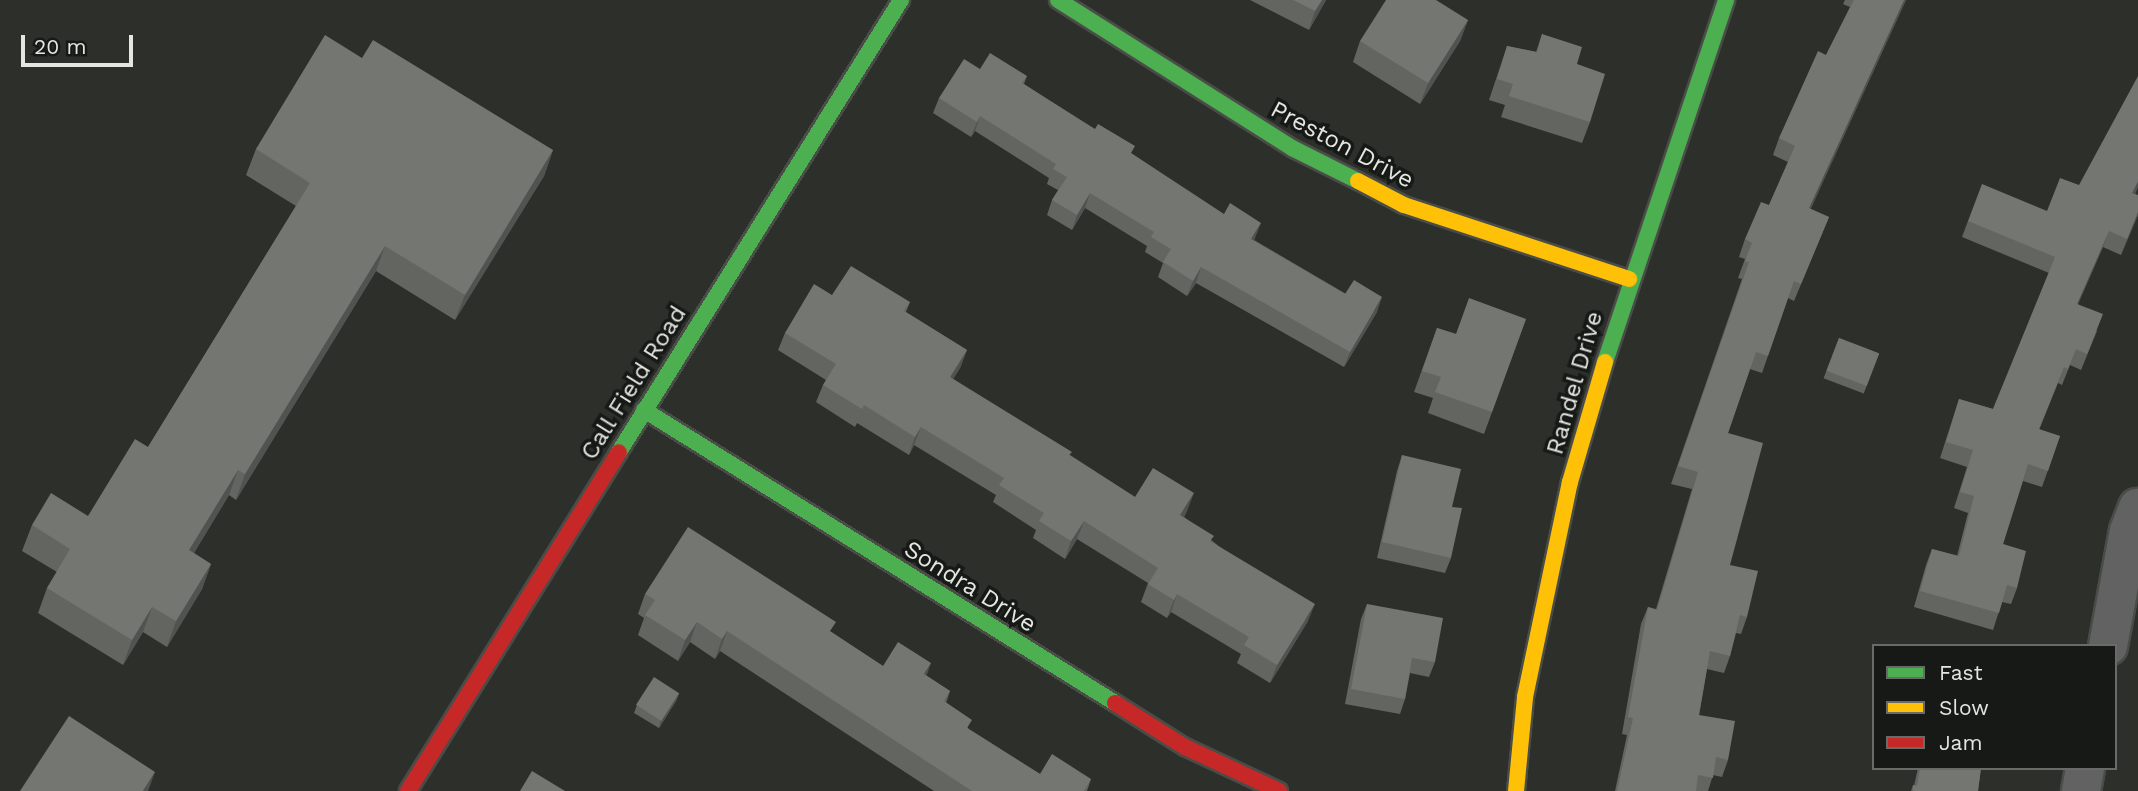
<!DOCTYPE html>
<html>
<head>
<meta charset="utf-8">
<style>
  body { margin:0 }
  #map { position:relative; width:2138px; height:791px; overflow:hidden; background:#2d302a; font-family:"Work Sans",sans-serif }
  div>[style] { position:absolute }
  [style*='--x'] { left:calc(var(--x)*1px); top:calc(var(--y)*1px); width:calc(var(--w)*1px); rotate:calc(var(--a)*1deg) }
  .roads { filter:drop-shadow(2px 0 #4a4c48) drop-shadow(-2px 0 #4a4c48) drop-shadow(0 2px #4a4c48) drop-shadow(0 -2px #4a4c48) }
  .street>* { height:38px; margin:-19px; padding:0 19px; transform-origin:19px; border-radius:19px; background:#616261 }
  .fast>* { height:16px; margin:-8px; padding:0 8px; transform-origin:8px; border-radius:8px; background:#4caf50 }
  .slow>* { height:16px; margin:-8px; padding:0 8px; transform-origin:8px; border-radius:8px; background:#ffc107 }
  .jam>* { height:16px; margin:-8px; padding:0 8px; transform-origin:8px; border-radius:8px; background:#c62828 }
  .wall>* { inset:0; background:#636561; transform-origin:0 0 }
  .shaded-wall>* { inset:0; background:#50534f }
  .building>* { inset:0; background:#737671; transform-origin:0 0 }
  span { translate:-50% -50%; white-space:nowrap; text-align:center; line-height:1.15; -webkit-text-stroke:7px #161915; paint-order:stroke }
  .street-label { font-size:24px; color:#e3e7e1 }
  .legend { position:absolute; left:1872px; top:644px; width:245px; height:126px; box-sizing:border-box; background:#161915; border:2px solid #686b67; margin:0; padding:9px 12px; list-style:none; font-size:21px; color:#e3e7e1 }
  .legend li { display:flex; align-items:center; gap:14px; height:35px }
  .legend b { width:35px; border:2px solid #686b67 }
  .scale { position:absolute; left:21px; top:35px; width:112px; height:32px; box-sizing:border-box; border:4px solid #e3e7e1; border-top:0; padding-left:9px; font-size:21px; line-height:24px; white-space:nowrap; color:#e3e7e1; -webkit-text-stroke:5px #161915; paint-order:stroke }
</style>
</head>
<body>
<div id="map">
  <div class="roads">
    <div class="street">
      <div style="--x:2108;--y:646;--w:117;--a:-79.7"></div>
      <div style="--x:2129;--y:531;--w:25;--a:-69"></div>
      <div style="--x:2081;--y:791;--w:23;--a:-80"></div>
    </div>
    <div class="fast">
      <div style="--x:1058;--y:0;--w:277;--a:32.3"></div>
      <div style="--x:1292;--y:148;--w:74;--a:26.6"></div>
      <div style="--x:1605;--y:362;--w:382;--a:-71.5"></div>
      <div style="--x:644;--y:410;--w:555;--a:31.88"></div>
      <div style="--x:619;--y:452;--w:533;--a:-58.04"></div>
    </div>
    <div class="slow">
      <div style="--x:1358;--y:181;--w:52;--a:27.6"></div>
      <div style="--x:1404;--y:205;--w:237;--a:18.2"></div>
      <div style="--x:1516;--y:791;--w:94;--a:-84.5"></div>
      <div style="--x:1525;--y:697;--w:220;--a:-78.2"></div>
      <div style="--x:1570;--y:482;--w:125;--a:-73.7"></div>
    </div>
    <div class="jam">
      <div style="--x:1115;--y:703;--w:83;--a:32.2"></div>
      <div style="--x:1185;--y:747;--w:104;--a:25.1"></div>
      <div style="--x:408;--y:791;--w:399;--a:-58.1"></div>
    </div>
  </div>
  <div class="wall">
    <div style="clip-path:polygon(1250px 0,1326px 0,1309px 30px)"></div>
    <div style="clip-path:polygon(1845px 0,1906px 0,1810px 209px,1829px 217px,1822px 234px,1794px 301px,1788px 298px,1762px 373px,1750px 369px,1728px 433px,1730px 565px,1747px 617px,1741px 634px,1736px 633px,1730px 656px,1724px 673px,1707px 669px,1699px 715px,1728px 760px,1722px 777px,1713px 775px,1708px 791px,1615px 791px,1627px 735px,1622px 734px,1641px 624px,1648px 607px,1656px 609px,1692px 489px,1671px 484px,1742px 279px,1738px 278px,1745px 259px,1739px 257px,1745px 239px,1769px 205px,1788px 162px,1773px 155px,1779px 138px,1826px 55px,1850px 7px,1843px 4px)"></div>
    <div style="clip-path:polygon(1468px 20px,1460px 41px,1420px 104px,1353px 62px,1360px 41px)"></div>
    <div style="clip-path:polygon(1542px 34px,1577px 64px,1590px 122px,1582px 143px,1501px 117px,1505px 105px,1489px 100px,1507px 46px,1536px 52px)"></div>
    <div style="clip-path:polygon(362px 58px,553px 150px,544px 176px,455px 320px,376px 271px,236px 500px,229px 495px,194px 553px,211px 564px,202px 589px,167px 647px,143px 632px,123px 665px,38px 613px,47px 588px,57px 572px,22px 551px,32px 525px,88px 516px,148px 447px,296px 206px,246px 175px,256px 149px)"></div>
    <div style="clip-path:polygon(980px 69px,1027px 76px,1024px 84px,1132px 154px,1255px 238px,1254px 240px,1377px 312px,1344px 367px,1196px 283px,1187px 296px,1158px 277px,1163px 263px,1145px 252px,1147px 246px,1085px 208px,1072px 230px,1047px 215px,1052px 200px,1058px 190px,1047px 184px,1049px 178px,975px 131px,971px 137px,933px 113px,939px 98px)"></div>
    <div style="clip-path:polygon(2079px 185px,2138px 187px,2135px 194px,2138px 215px,2121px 255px,2103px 247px,2078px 304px,2097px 331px,2081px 370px,2070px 365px,2062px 385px,2058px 383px,2039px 430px,2060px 436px,2042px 487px,2023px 481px,2003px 544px,2017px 588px,2011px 604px,2002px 602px,1993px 630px,1914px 607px,1926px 565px,1932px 549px,1957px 556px,1968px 513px,1954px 508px,1967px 467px,1940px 458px,1959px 399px,1993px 409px,2049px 273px,1962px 237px,1968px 221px,2047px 211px)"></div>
    <div style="clip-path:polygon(832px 295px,910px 302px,906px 312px,967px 350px,960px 368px,953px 379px,1135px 497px,1187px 511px,1184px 517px,1308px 621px,1270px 683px,1237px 663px,1241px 654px,1171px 612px,1167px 618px,1141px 602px,1148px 583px,1077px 539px,1065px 559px,1033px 538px,1036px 530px,993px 502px,996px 495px,914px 445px,909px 455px,857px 423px,855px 427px,816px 402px,823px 385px,826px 380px,778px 350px,785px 333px)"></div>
    <div style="clip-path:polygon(1526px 319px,1484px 434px,1428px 413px,1433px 398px,1414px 392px,1437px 328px,1456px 334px)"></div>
    <div style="left:1839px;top:338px;width:43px;height:43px;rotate:21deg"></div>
    <div style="clip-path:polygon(1402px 455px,1452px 507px,1451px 558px,1445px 573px,1377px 558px,1397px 471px)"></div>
    <div style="clip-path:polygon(645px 594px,832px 633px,883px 666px,927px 676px,950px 691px,946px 703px,969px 729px,1040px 774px,1091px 779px,1087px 791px,934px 791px,720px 651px,715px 659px,690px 642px,678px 661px,638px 635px,644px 618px,638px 614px)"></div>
    <div style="clip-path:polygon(1367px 604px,1435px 662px,1429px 677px,1410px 673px,1405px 699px,1400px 714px,1345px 704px,1361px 619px)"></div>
    <div style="clip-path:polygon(679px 693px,676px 701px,659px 728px,634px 713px,637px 705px)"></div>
    <div style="clip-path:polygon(1918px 768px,1981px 768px,1978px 791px,1911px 791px,1913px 785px,1914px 786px)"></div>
  </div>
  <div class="shaded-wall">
    <div style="clip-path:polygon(1322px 0,1326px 0,1309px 30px,1315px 11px)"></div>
    <div style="clip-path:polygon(1904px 0,1906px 0,1803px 226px,1809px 208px)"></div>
    <div style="clip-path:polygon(1468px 20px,1460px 41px,1420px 104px,1428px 83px)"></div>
    <div style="clip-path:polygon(980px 116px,975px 131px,971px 137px,977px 122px)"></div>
    <div style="clip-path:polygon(553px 150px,544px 176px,455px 320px,465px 295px)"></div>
    <div style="clip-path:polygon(2138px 182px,2138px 187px,2126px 209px,2132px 193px)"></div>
    <div style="clip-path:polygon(1090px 193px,1085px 208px,1072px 230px,1077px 215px)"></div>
    <div style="clip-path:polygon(2138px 212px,2138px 215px,2121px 255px,2127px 239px)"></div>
    <div style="clip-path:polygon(1261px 223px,1255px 238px,1245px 254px,1251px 239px)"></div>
    <div style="clip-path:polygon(2109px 231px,2103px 247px,2071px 320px,2077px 304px)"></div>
    <div style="clip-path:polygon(385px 246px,376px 271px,236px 500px,245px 474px)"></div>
    <div style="clip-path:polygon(1201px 267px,1196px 283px,1187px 296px,1193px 281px)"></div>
    <div style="clip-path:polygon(1382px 297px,1377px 312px,1344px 367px,1350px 352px)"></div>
    <div style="clip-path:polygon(967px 350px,960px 368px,943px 395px,950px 377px)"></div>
    <div style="clip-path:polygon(921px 427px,914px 445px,909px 455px,915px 437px)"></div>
    <div style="clip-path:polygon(238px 470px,229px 495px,180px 576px,189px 550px)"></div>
    <div style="clip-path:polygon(1194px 493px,1187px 511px,1174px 533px,1180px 515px)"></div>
    <div style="clip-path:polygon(1084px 521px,1077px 539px,1065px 559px,1071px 541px)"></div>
    <div style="clip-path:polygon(211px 564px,202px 589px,167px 647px,176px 621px)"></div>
    <div style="clip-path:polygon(1177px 594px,1171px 612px,1167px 618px,1174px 600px)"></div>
    <div style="clip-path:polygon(1315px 604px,1308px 621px,1270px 683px,1277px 665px)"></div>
    <div style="clip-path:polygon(152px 607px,143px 632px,123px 665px,132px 640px)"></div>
    <div style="clip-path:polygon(697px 622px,690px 642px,678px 661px,685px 640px)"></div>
    <div style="clip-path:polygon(727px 631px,720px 651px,715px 659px,722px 639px)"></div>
    <div style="clip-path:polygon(931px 663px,924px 683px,924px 674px)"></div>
    <div style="clip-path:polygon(679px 693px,676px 701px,659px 728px,661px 720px)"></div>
    <div style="clip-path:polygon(155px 772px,148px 791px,143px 791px)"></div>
  </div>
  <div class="building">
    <div style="clip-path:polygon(1293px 0,1322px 0,1315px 11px)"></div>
    <div style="clip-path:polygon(1386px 0,1436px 0,1468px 20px,1428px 83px,1360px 41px)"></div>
    <div style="clip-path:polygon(1854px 0,1904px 0,1809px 208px,1829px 217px,1801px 284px,1794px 281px,1768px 356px,1756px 352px,1728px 433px,1763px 443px,1730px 565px,1758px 571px,1747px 617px,1740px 615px,1730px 656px,1710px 651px,1699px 715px,1735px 721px,1728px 760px,1716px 757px,1713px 778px,1698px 775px,1696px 791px,1617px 791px,1633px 718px,1628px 717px,1648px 607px,1657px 610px,1698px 472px,1678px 466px,1749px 262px,1745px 261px,1752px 243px,1745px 239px,1761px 202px,1769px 205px,1795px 146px,1779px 138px,1818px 51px,1826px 55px)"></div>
    <div style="clip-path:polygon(1542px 34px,1582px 47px,1577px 64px,1605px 74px,1590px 122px,1509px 96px,1513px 84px,1497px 79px,1507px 46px,1537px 52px)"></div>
    <div style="clip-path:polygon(325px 35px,362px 58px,373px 40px,553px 150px,465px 295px,385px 246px,245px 474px,238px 470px,189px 550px,211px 564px,176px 621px,152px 607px,132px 640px,47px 588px,70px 549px,32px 525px,51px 493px,88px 516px,135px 439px,148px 447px,310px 183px,256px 149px)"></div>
    <div style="clip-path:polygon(990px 53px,1027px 76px,1022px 83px,1095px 129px,1098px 124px,1135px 146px,1131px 153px,1224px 214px,1230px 203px,1261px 223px,1251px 239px,1345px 294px,1354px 280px,1382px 297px,1350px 352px,1201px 267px,1193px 281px,1163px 262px,1171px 249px,1151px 237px,1154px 232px,1090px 193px,1077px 215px,1052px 200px,1067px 177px,1053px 169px,1056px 164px,980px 116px,977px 122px,939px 98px,964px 59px,980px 69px)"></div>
    <div style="clip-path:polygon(2138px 76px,2138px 182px,2132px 193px,2138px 195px,2138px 212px,2127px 239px,2109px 231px,2077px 304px,2103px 314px,2087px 354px,2076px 349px,2068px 369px,2064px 367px,2039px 429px,2060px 436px,2048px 471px,2028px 464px,2003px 544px,2026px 551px,2017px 588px,2007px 585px,1999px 613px,1920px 591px,1932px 549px,1959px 556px,1974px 496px,1960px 492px,1973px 450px,1946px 442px,1959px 399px,1993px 409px,2055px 257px,1968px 221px,1982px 184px,2047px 211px,2060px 178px,2079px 185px)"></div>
    <div style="clip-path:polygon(851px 266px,910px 302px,904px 311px,967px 350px,950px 377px,1072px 452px,1069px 455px,1135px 497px,1153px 468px,1194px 493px,1180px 515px,1214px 536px,1210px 541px,1315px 604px,1277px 665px,1244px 645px,1249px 637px,1177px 594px,1174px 600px,1148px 584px,1158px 568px,1084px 521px,1071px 541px,1039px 521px,1044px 513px,999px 485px,1004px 478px,921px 427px,915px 437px,864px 405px,862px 409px,823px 385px,836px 364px,785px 333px,814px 284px,832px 295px)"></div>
    <div style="clip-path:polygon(1469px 298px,1526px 319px,1492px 412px,1435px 392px,1441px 377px,1422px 371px,1437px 328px,1456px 334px)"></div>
    <div style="left:1839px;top:338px;width:43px;height:35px;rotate:21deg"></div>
    <div style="clip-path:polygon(1402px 455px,1461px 469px,1452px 507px,1462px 508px,1451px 558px,1382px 542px)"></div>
    <div style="clip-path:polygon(688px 527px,836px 622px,830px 631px,883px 666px,898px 642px,931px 663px,924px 674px,950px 691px,944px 701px,972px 720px,967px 728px,1040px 774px,1052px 754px,1091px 779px,1084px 791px,972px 791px,727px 631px,722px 639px,697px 622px,685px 640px,645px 615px,655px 600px,645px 594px)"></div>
    <div style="clip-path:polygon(1367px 604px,1443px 618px,1435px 662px,1412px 658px,1405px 699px,1351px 689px)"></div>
    <div style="left:654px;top:677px;width:30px;height:33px;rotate:33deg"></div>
    <div style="clip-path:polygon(69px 716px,155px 772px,143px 791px,20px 791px)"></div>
    <div style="clip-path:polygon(1920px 768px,1981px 768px,1978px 791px,1913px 791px,1913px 785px,1917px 786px)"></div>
    <div style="clip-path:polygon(532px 771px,565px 791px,520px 791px)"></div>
  </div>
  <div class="street-label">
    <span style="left:1342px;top:145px;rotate:28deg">Preston Drive</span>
    <span style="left:634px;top:383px;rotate:-58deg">Call Field Road</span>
    <span style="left:1575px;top:383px;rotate:-74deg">Randel Drive</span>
    <span style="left:970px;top:587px;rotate:32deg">Sondra Drive</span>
  </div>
  <ul class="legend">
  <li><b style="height:9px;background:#4caf50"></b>Fast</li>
  <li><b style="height:9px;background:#ffc107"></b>Slow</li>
  <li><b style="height:9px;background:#c62828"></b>Jam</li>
  </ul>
  <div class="scale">20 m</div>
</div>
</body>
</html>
